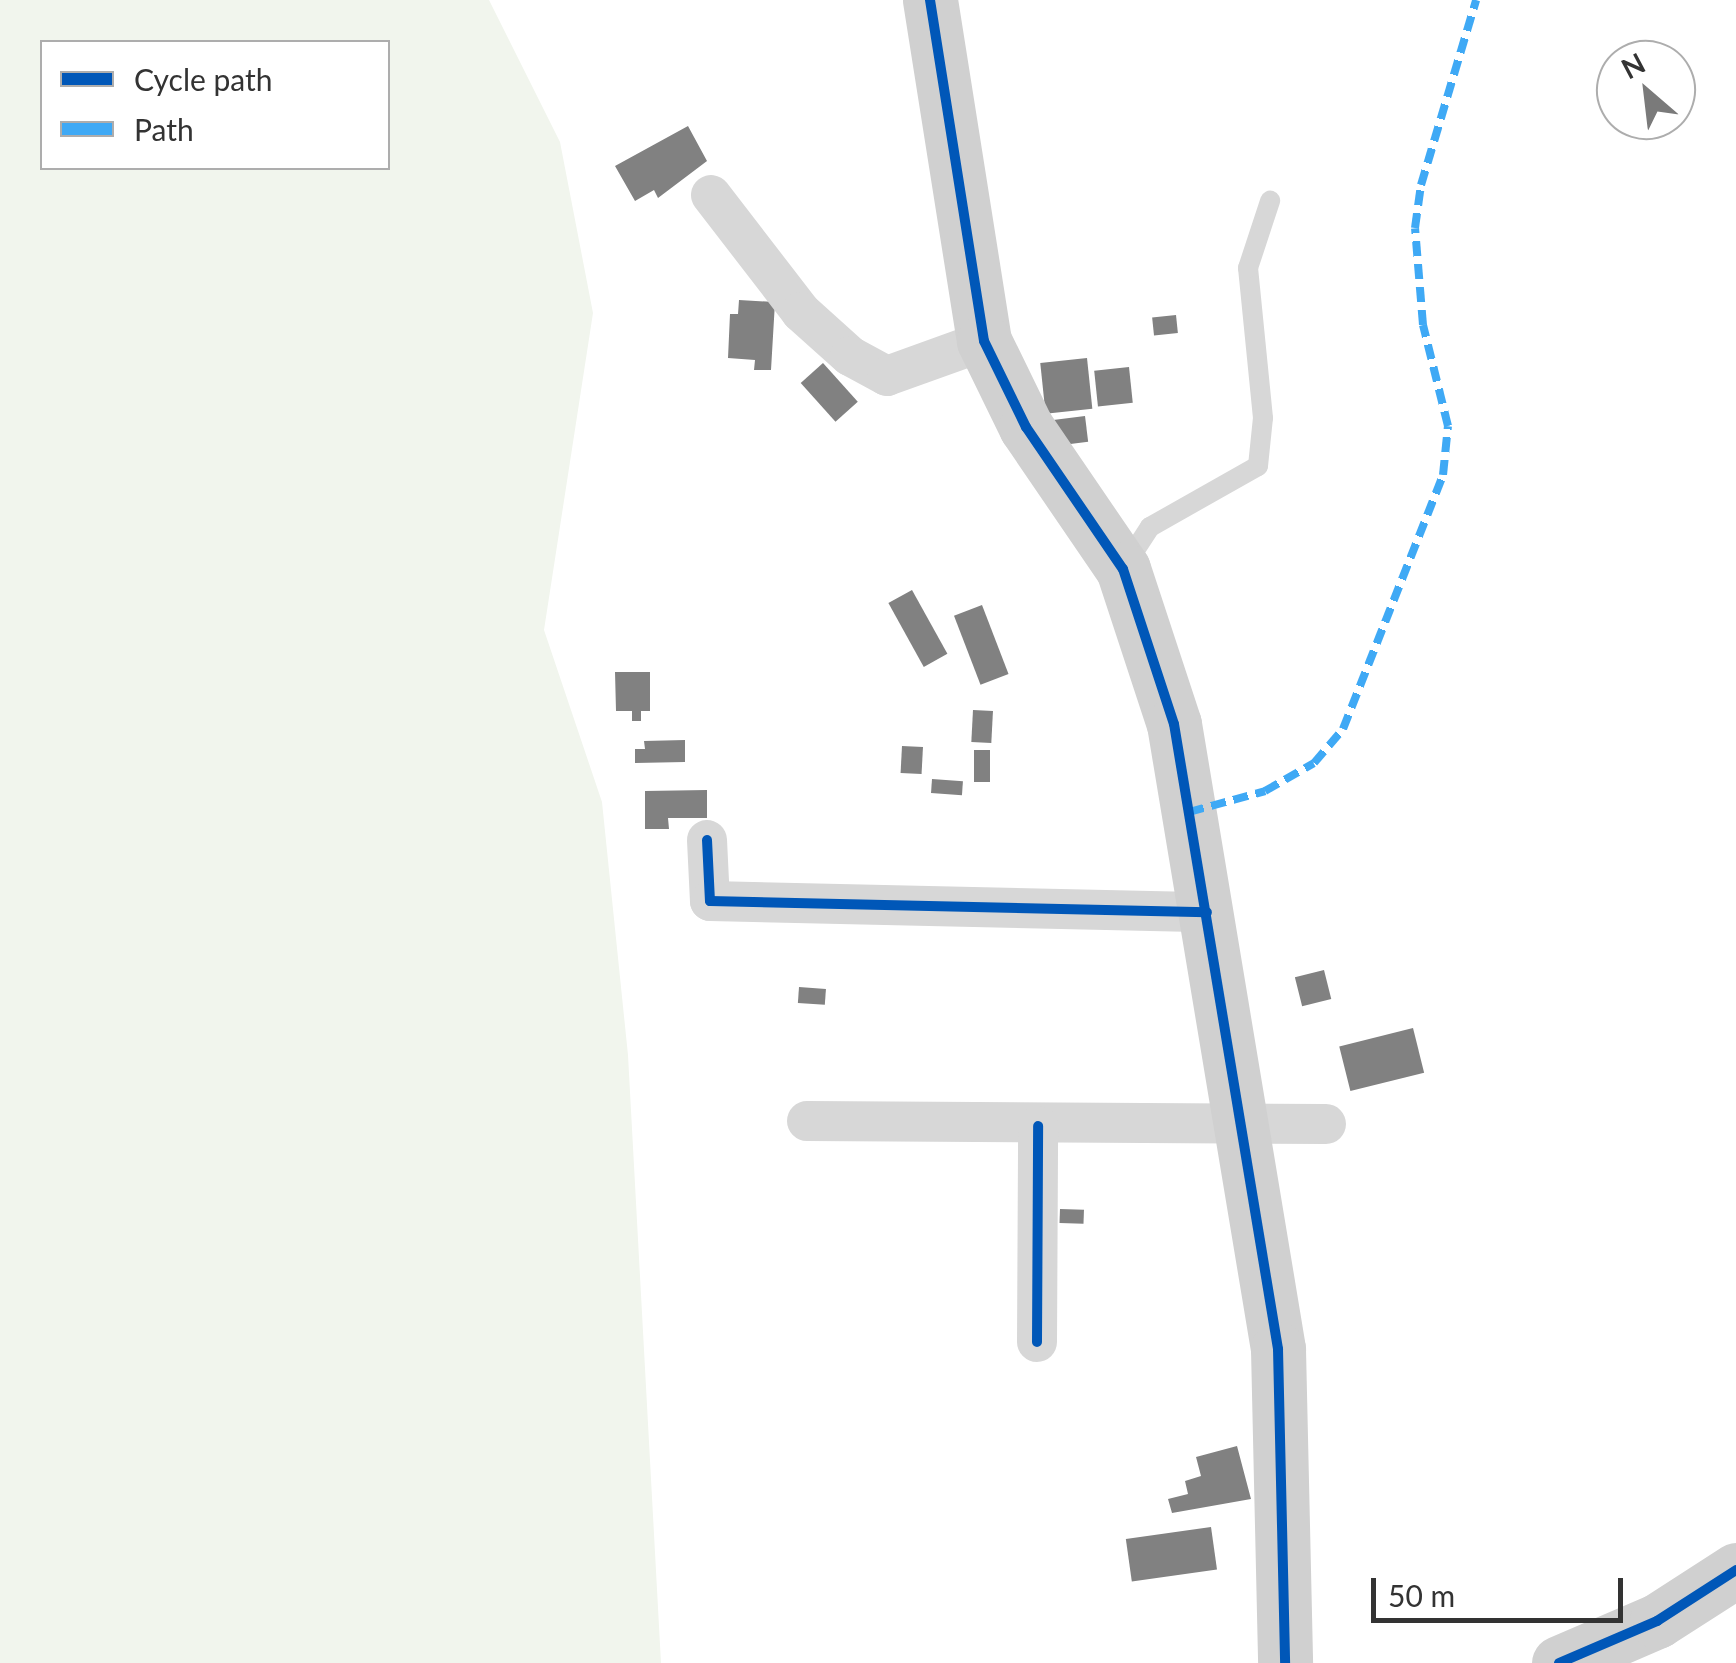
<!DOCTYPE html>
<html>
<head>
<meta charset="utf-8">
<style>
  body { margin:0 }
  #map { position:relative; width:1736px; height:1663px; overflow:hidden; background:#fff; font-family:Lato,sans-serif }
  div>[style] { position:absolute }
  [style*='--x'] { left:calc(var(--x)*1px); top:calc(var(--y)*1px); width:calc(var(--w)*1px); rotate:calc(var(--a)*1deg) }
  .green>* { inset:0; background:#f1f5ed }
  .building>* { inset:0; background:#818181; transform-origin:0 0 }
  .lane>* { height:20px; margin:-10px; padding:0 10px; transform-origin:10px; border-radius:10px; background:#d7d7d7 }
  .street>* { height:40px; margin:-20px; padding:0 20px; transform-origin:20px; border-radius:20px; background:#d7d7d7 }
  .secondary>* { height:55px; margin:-27.5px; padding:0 27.5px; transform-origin:27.5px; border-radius:27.5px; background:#d0d0d0 }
  .quiet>* { height:8px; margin-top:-4px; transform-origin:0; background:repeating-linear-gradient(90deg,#3fa9f5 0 15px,transparent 0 23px) }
  .cycleway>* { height:10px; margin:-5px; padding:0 5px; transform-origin:5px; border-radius:5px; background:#0057b8 }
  span { translate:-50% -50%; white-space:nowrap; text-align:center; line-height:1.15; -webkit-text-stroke:10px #fff; paint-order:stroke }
  .legend { position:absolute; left:40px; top:40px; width:350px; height:130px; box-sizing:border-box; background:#fff; border:2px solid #adadad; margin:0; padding:12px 18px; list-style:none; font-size:30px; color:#333 }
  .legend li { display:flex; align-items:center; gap:20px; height:50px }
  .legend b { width:50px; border:2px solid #adadad }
  .north { position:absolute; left:1596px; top:40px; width:100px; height:100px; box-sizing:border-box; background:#fff; border:2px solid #adadad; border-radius:50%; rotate:332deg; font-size:28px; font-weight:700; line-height:40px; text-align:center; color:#333 }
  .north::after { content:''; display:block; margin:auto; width:35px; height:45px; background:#7a7a7a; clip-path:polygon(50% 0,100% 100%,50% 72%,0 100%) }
  .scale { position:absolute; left:1371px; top:1578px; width:252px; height:45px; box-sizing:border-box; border:5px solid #333; border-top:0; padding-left:12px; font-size:30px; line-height:35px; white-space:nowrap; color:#333; -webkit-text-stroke:8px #fff; paint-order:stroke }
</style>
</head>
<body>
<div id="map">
  <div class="green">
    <div style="clip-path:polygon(evenodd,0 0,489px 0,560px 142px,593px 313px,544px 630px,602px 802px,628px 1055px,661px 1663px,0 1663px,0 0,42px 42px,388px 42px,388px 168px,42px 168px,42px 42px)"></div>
  </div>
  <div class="building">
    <div style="clip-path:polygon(688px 126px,707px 161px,658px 198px,654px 190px,635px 201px,615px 166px)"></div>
    <div style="clip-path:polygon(739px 300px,775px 302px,771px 370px,754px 370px,755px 360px,728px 358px,730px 314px,738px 314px)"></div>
    <div style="left:1176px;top:315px;width:18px;height:24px;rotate:84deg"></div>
    <div style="left:1087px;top:358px;width:51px;height:47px;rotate:84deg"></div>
    <div style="left:823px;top:363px;width:52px;height:30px;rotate:48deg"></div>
    <div style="left:1129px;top:367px;width:36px;height:35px;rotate:84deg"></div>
    <div style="left:1085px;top:416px;width:26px;height:36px;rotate:83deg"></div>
    <div style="left:912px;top:590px;width:73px;height:27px;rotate:61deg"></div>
    <div style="left:982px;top:605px;width:74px;height:30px;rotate:69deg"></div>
    <div style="clip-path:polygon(615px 672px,650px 672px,650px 711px,641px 711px,641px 721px,632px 721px,632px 711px,616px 711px)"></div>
    <div style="left:973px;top:710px;width:20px;height:32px;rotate:3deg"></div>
    <div style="clip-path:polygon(685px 740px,685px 762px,635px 763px,635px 749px,645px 749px,644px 741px)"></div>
    <div style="left:902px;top:746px;width:21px;height:27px;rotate:3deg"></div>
    <div style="left:974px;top:750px;width:16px;height:32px"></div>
    <div style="left:932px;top:779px;width:31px;height:14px;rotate:4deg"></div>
    <div style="clip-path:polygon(707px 790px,707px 818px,668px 818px,669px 829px,645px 829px,645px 791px)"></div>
    <div style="left:1324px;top:970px;width:30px;height:30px;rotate:76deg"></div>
    <div style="left:799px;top:987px;width:27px;height:16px;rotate:4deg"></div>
    <div style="left:1413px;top:1028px;width:46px;height:76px;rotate:76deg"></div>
    <div style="left:1060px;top:1209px;width:24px;height:14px;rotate:2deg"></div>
    <div style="clip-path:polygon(1237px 1446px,1251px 1499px,1172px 1513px,1168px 1499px,1188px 1494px,1185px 1481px,1201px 1476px,1196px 1457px)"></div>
    <div style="left:1211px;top:1527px;width:43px;height:86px;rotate:82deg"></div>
  </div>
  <div class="lane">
    <div style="--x:1124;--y:567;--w:48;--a:-57"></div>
    <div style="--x:1150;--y:527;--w:124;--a:-29.5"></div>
    <div style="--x:1258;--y:466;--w:48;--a:-84.1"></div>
    <div style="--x:1263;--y:418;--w:151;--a:-95.7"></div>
    <div style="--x:1248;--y:268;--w:71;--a:-71.8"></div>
  </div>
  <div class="street">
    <div style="--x:711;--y:195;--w:148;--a:52.4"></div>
    <div style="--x:801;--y:312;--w:66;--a:41.9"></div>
    <div style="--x:850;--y:356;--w:42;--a:28.4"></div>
    <div style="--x:887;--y:376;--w:103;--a:-19.8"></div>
    <div style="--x:707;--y:840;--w:61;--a:87.2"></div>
    <div style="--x:710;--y:901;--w:497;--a:1.3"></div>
    <div style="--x:807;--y:1121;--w:519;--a:0.33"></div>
    <div style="--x:1037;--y:1342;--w:216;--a:-89.7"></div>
  </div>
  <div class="secondary">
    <div style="--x:930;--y:0;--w:345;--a:81"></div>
    <div style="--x:984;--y:341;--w:96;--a:64"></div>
    <div style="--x:1026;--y:427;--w:172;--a:55.7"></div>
    <div style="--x:1123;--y:569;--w:163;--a:71.8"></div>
    <div style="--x:1174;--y:724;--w:634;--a:80.55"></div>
    <div style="--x:1278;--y:1349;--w:314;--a:88.7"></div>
    <div style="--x:1559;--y:1663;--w:107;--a:-23.2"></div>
    <div style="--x:1657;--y:1621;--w:94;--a:-32.8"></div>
  </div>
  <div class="quiet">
    <div style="--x:1189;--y:812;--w:79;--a:-15.4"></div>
    <div style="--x:1265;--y:791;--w:56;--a:-29.7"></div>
    <div style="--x:1314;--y:763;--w:45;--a:-49.5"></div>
    <div style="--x:1343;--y:729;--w:273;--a:-68.5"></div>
    <div style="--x:1443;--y:475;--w:49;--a:-84.2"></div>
    <div style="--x:1448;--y:426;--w:104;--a:-103.9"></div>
    <div style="--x:1423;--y:325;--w:97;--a:-94.7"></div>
    <div style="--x:1415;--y:228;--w:43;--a:-82.1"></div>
    <div style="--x:1421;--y:185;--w:193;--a:-73.4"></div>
  </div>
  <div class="cycleway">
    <div style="--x:930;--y:0;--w:345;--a:81"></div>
    <div style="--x:984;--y:341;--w:96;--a:64"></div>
    <div style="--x:1026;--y:427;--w:172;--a:55.7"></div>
    <div style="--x:1123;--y:569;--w:163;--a:71.8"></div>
    <div style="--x:1174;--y:724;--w:634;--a:80.55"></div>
    <div style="--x:1278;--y:1349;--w:314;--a:88.7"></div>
    <div style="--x:707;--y:840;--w:61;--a:87.2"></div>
    <div style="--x:710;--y:901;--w:497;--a:1.3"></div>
    <div style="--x:1037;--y:1342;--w:216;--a:-89.7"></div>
    <div style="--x:1559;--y:1663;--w:107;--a:-23.2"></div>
    <div style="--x:1657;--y:1621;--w:94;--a:-32.8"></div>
  </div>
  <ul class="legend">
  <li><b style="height:12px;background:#0057b8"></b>Cycle path</li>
  <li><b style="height:12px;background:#3fa9f5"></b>Path</li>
  </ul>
  <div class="north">N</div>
  <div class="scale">50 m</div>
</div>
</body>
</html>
